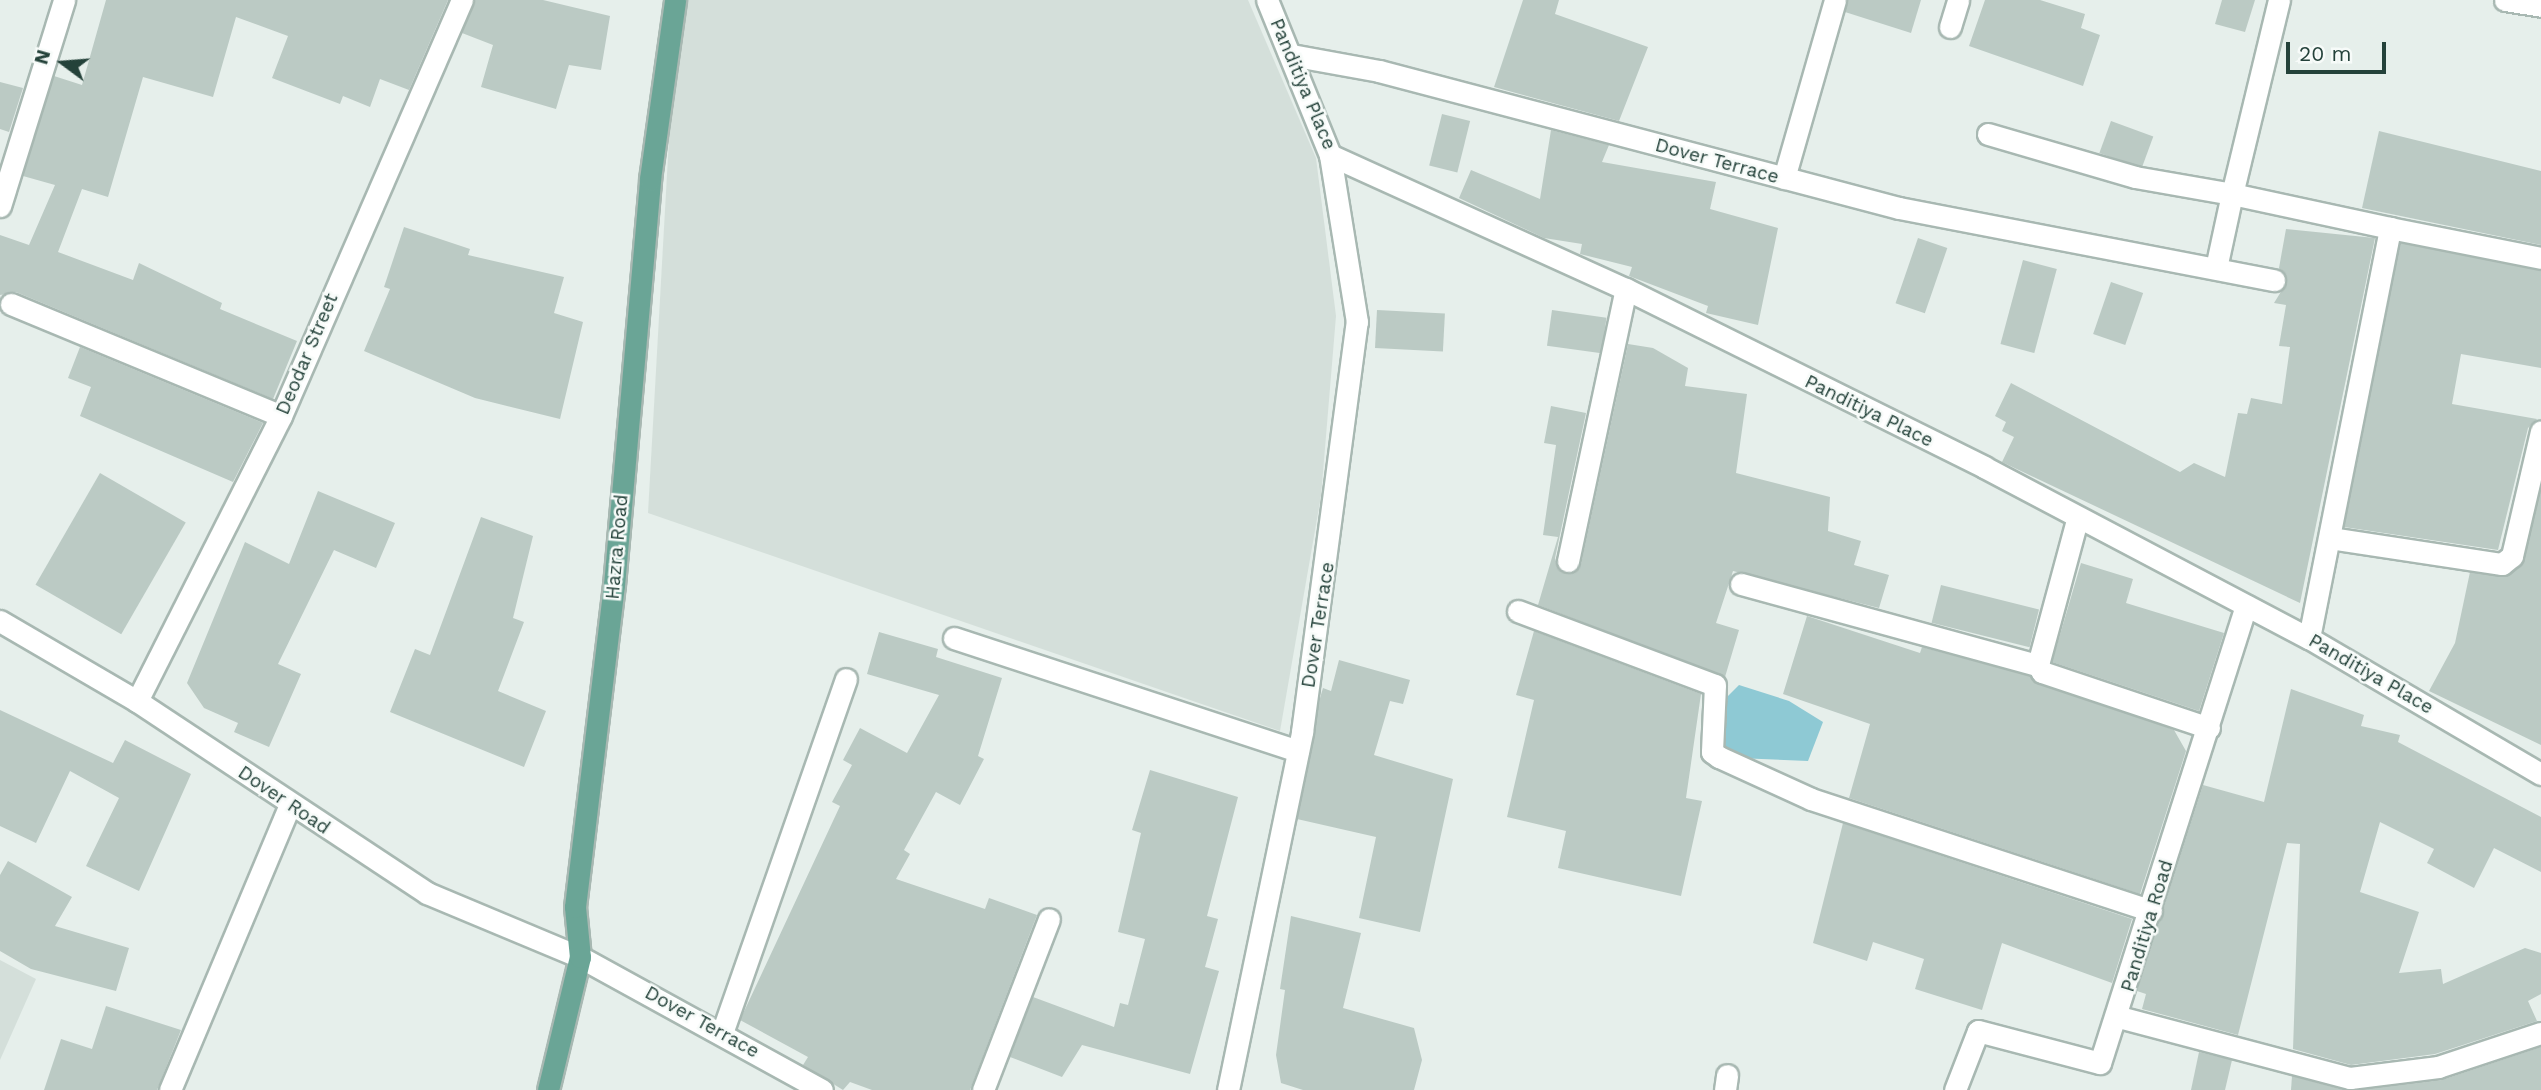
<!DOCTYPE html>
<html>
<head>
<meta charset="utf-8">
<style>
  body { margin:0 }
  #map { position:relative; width:2541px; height:1090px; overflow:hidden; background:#e6efeb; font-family:"Work Sans",sans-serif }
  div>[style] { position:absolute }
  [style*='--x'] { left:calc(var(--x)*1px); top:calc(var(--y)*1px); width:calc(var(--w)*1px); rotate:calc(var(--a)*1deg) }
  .built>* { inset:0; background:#d4dfda }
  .water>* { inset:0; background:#8ec9d4 }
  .building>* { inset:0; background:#bbcac4; transform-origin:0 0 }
  .roads { filter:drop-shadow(2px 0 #a8b8b2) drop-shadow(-2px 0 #a8b8b2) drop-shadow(0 2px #a8b8b2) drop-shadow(0 -2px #a8b8b2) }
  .minor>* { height:21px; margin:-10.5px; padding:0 10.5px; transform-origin:10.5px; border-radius:10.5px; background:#fff }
  .major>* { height:21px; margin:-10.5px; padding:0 10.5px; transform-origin:10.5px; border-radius:10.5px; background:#6aa596 }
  span { translate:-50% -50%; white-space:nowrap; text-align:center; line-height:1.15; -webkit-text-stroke:5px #f7fbf9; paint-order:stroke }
  .street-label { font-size:19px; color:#24423a }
  .north { position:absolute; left:28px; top:28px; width:70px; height:70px; -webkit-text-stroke:5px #f7fbf9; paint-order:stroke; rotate:286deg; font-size:19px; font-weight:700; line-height:28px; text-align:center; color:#24423a }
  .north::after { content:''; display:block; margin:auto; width:24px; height:32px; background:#24423a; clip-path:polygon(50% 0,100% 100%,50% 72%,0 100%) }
  .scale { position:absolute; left:2286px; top:42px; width:100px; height:32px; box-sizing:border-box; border:4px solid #24423a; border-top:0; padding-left:9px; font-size:21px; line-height:24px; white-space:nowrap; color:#24423a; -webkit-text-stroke:5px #f7fbf9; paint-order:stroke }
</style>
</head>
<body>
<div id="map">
  <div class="built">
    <div style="clip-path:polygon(688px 0,1248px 0,1316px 158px,1336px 316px,1321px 496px,1280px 731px,648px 513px,669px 139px)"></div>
    <div style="clip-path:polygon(0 960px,36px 979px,0 1060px)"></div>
  </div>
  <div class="water">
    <div style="clip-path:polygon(1739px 685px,1789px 701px,1823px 722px,1808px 761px,1737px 758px,1715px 743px,1717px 707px)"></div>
  </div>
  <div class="building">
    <div style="clip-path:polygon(106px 0,448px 0,409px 90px,380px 79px,370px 107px,343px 96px,340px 104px,272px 78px,288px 36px,236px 17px,213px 97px,143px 77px,108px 197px,82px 189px,58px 252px,133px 280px,139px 263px,222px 303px,220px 309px,297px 341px,273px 399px,16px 292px,0 295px,0 235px,29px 245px,55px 185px,23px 176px,54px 76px,82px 85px)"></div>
    <div style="clip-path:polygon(475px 0,543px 0,610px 16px,601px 70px,569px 65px,556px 109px,481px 87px,493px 45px,462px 33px)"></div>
    <div style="clip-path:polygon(1523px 0,1559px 0,1555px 14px,1648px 47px,1619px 121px,1494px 87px)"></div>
    <div style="clip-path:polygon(1848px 0,1921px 0,1911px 33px,1845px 12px)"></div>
    <div style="clip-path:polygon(1985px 0,2040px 0,2085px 14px,2081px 28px,2100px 35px,2083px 86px,1969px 46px)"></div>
    <div style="clip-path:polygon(2222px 0,2255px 0,2245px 32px,2215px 24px)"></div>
    <div style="clip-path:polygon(0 82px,23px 88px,9px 132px,0 129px)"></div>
    <div style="left:1442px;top:114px;width:29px;height:53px;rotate:14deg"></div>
    <div style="left:2111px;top:121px;width:45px;height:34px;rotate:20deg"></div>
    <div style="clip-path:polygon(1551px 130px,1609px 145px,1602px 162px,1716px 182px,1710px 209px,1778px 228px,1758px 325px,1706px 313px,1708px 306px,1629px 276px,1632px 267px,1580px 254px,1582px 244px,1544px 238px,1459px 198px,1471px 170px,1540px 199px)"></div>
    <div style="clip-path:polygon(2379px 131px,2541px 171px,2541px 245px,2362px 208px)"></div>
    <div style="clip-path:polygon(404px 227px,470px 249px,468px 255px,564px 277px,554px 313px,583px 322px,560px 419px,475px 398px,364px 351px,390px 289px,384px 287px)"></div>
    <div style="clip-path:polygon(2286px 229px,2375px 238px,2300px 603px,2002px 462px,2014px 437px,2002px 431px,2006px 422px,1995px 416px,2011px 383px,2180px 472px,2194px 463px,2225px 477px,2238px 413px,2247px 414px,2251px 398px,2282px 404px,2290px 347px,2279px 346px,2286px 305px,2274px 303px,2287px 282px,2279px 268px)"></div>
    <div style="left:1918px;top:238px;width:31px;height:69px;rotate:19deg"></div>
    <div style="clip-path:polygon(2400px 243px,2541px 271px,2541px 368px,2461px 354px,2452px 404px,2537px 419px,2528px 428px,2498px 550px,2344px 527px)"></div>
    <div style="left:2023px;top:260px;width:35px;height:87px;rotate:15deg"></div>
    <div style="left:2111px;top:282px;width:34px;height:55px;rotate:19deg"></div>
    <div style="left:1377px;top:310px;width:68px;height:38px;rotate:3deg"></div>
    <div style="left:1552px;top:310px;width:55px;height:36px;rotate:8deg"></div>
    <div style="clip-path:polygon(1628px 344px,1653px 348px,1688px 368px,1685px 386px,1747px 394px,1736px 473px,1830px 497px,1828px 531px,1861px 541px,1854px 565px,1889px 575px,1879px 608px,1733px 571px,1716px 623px,1739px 630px,1725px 677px,1538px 605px,1558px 537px,1543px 535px,1556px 445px,1544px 443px,1551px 406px,1586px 413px,1555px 558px,1559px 570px,1571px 574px,1581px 564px)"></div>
    <div style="clip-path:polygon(80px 347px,263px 423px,233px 482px,80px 416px,91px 387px,68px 378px)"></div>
    <div style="left:100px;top:473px;width:99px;height:129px;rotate:30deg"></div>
    <div style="clip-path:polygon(2541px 489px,2541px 745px,2429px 691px,2455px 643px,2470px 572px,2505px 577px,2521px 566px)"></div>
    <div style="clip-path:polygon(318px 491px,395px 523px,376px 568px,334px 550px,278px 664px,301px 674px,269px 747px,234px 732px,238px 723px,204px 708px,187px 683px,245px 542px,289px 564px)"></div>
    <div style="clip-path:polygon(481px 517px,533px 536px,513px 618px,524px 622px,498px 691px,546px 711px,524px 767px,390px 712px,415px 649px,430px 655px)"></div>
    <div style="clip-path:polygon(2081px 563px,2133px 579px,2126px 603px,2224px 633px,2199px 711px,2052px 662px)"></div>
    <div style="left:1941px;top:585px;width:101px;height:39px;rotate:14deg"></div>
    <div style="clip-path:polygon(1807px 616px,1920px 653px,1922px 647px,2029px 676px,2174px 730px,2186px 751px,2140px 894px,1849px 798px,1870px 724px,1783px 694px)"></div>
    <div style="clip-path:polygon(1534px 631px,1701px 694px,1686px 798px,1702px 801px,1681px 896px,1558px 868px,1566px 831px,1507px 817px,1534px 700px,1516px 695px)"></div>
    <div style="clip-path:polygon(879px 632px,938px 649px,936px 657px,1002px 678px,978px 756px,984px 759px,960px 805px,936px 792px,904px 850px,910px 854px,896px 879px,985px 909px,989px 898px,1037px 915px,970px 1090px,872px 1090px,850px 1082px,843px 1090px,803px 1065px,808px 1057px,740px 1020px,840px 806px,832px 802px,852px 765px,843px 760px,860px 728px,907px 753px,939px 695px,867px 674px)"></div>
    <div style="clip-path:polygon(1339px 660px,1410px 680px,1403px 704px,1390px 701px,1374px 755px,1453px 779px,1420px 932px,1359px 918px,1376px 837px,1297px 819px,1320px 698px,1323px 688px,1331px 691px)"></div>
    <div style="clip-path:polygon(2291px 689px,2364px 715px,2361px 726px,2400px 735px,2398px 742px,2541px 817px,2541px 872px,2494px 848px,2474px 888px,2427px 863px,2434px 849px,2380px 822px,2360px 892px,2419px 912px,2399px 973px,2441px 969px,2443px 984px,2525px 948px,2541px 953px,2541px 994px,2528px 1001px,2537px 1021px,2435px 1054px,2351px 1065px,2293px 1049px,2300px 844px,2287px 843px,2238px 1035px,2142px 1009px,2146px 994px,2137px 991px,2203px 785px,2264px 802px)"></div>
    <div style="clip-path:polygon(0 710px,113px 763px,125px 740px,191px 774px,139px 891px,86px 866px,119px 798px,70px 771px,36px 843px,0 826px)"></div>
    <div style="clip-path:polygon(1150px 770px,1238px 797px,1207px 916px,1218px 919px,1205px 967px,1219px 971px,1190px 1074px,1082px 1045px,1062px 1077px,1010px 1057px,1033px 997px,1114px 1027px,1120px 1003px,1128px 1005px,1145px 939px,1118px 932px,1141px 833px,1132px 830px)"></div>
    <div style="clip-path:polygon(1843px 823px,2132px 919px,2112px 983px,2002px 943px,1982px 1010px,1915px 989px,1924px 959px,1873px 942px,1867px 961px,1813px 943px)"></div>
    <div style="clip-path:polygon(8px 861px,72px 897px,55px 926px,129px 948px,116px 991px,31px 969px,0 951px,0 875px)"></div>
    <div style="clip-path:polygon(1291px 916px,1361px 933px,1343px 1008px,1414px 1028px,1422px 1060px,1414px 1090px,1303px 1090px,1281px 1083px,1276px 1055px,1285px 990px,1280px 989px)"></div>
    <div style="clip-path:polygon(106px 1006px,181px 1030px,157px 1090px,44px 1090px,61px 1039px,92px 1049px)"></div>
    <div style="clip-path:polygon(2541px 1047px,2541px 1090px,2360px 1090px,2442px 1080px)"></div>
    <div style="clip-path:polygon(2199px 1052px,2232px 1060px,2225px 1090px,2191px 1090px)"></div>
    <div style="clip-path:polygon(2292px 1076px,2344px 1090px,2291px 1090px)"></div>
  </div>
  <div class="roads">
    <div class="minor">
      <div style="--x:2279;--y:0;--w:200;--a:103.6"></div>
      <div style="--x:2232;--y:194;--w:162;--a:12.1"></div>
      <div style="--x:2505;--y:0;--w:36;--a:9"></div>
      <div style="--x:1950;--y:27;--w:28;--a:-73"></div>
      <div style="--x:1291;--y:55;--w:89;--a:10.3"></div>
      <div style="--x:1379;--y:71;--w:538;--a:14.76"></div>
      <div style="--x:1899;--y:208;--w:382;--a:10.9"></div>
      <div style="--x:1988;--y:134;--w:153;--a:16.3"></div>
      <div style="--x:2135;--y:177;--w:98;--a:9.9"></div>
      <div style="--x:2232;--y:194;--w:76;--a:102.2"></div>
      <div style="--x:1330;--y:155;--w:325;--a:24.4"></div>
      <div style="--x:1626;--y:289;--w:400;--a:26.4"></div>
      <div style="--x:1984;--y:467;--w:367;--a:27.8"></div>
      <div style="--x:2309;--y:638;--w:269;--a:30.4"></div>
      <div style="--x:1784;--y:178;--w:185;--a:-74"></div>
      <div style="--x:0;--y:206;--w:216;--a:-72.7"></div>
      <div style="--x:11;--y:304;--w:292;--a:22.5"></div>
      <div style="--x:2077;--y:520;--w:150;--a:105.1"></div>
      <div style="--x:2038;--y:665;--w:8;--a:60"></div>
      <div style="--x:2042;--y:672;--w:176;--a:18.5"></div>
      <div style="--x:2330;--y:538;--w:174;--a:8.6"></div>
      <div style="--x:2502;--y:564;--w:13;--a:-39"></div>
      <div style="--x:2512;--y:556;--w:128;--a:-76.9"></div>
      <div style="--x:1568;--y:561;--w:278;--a:-78"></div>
      <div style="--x:1741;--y:584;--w:308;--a:15.3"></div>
      <div style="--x:1518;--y:611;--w:210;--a:20.6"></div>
      <div style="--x:1715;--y:685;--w:67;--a:92.6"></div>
      <div style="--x:1712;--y:752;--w:9;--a:36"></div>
      <div style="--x:1719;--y:757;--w:101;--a:24.5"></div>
      <div style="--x:1811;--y:799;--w:358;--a:18.2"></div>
      <div style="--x:0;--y:621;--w:159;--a:30.3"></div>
      <div style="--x:137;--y:701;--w:348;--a:33.5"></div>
      <div style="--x:427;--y:893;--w:166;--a:22.7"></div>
      <div style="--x:580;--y:957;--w:276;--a:28.8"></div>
      <div style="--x:954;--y:638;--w:362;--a:18.2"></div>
      <div style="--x:2309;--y:638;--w:418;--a:-78.8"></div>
      <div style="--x:2390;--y:228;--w:154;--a:11.2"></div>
      <div style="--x:137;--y:701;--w:319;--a:-63.2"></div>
      <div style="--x:281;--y:416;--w:454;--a:-66.5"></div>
      <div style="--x:2119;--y:1017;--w:239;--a:14.8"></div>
      <div style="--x:2350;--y:1078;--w:89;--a:-7.1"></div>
      <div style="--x:2438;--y:1067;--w:108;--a:-18.3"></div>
      <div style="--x:722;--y:1033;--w:375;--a:-70.7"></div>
      <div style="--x:170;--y:1090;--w:310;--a:-67.2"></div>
      <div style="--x:983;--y:1090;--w:183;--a:-68.9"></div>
      <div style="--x:1228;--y:1090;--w:366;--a:-78.3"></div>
      <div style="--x:1302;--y:732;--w:414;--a:-82.4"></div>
      <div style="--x:1357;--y:322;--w:169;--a:-99.2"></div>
      <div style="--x:1330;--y:155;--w:167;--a:-112.1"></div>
      <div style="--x:1725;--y:1090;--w:15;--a:-82"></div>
      <div style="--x:1955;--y:1090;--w:63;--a:-68.7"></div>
      <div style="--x:1978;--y:1031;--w:126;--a:14.7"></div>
      <div style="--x:2100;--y:1063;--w:480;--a:-72.3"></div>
    </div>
    <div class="major">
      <div style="--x:548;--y:1090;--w:137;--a:-76.5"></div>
      <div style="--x:580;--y:957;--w:50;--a:-95.7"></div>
      <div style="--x:575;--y:907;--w:324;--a:-83.1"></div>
      <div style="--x:614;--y:585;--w:408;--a:-84.9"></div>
      <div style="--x:650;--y:179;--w:181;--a:-82"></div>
    </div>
  </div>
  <div class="street-label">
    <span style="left:1303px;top:84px;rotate:67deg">Panditiya Place</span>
    <span style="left:1717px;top:161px;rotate:15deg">Dover Terrace</span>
    <span style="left:307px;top:354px;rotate:-67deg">Deodar Street</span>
    <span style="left:1869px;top:411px;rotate:26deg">Panditiya Place</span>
    <span style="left:617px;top:547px;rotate:-85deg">Hazra Road</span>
    <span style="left:1318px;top:625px;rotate:-81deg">Dover Terrace</span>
    <span style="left:2371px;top:674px;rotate:30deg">Panditiya Place</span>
    <span style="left:284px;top:800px;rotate:34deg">Dover Road</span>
    <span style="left:2147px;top:926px;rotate:-73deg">Panditiya Road</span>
    <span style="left:702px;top:1022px;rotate:29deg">Dover Terrace</span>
  </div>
  <div class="north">N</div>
  <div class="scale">20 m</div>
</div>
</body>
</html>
